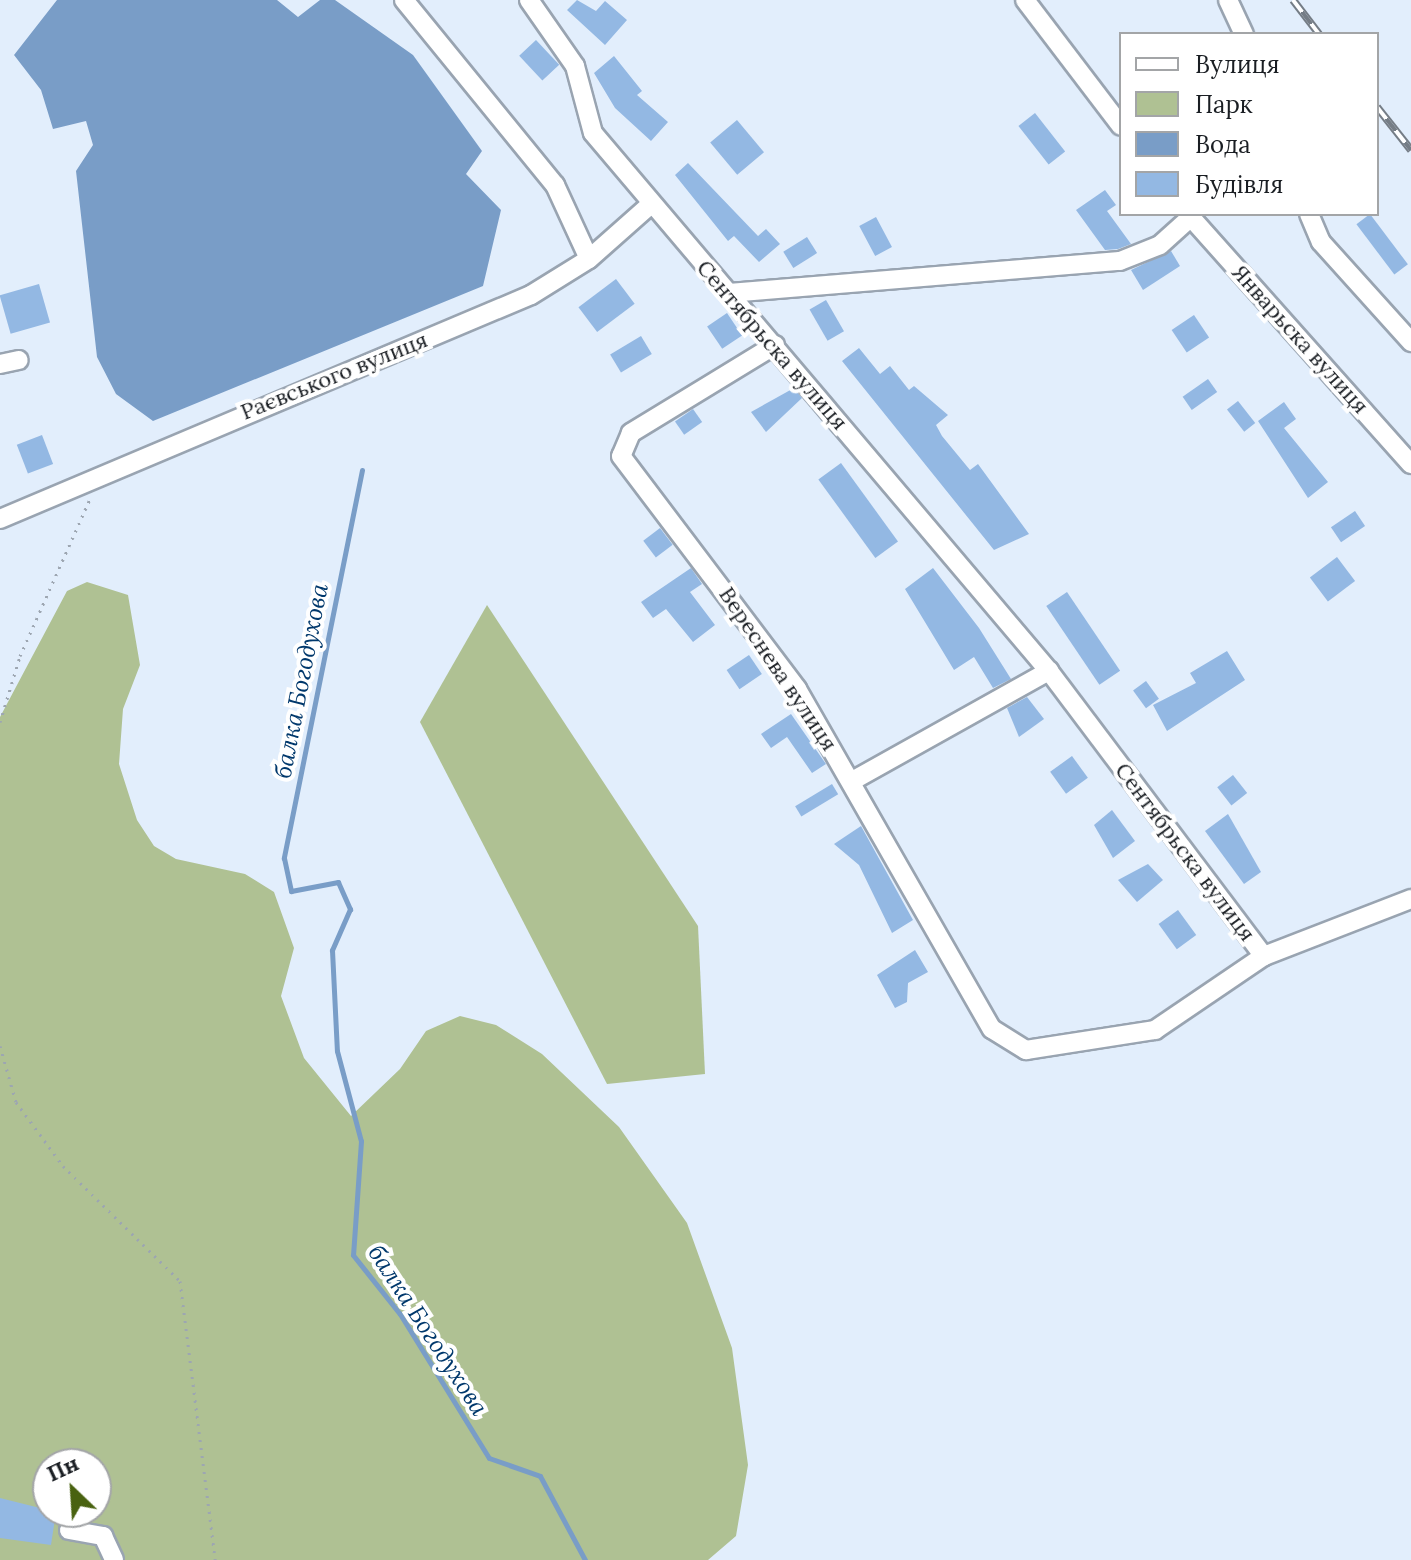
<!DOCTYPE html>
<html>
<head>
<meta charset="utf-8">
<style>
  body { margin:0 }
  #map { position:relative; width:1411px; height:1560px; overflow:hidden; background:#e2eefc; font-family:Lora,serif }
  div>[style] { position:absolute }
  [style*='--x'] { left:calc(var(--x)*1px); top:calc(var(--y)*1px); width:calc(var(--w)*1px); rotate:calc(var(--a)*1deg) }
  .green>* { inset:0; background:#afc193 }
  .water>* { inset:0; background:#799dc7 }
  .stream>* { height:5px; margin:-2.5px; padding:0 2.5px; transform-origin:2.5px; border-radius:2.5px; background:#799dc7 }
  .building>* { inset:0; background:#93b8e3; transform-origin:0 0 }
  .path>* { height:3px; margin-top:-1.5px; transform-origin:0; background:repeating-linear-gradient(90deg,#9da6b1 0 2px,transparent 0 8px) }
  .roads { filter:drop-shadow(2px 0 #99a4b1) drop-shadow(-2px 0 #99a4b1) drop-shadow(0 2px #99a4b1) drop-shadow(0 -2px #99a4b1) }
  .minor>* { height:18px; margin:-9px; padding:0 9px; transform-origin:9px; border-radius:9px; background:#fff }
  .rail>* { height:8px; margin-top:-4px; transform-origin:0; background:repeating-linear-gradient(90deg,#fff 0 15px,#757d86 0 30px); box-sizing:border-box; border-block:2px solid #757d86 }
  span { translate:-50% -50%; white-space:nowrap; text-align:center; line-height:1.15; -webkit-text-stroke:8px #fff; paint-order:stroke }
  .street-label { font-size:22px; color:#1a1e23 }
  .water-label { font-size:24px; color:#00386c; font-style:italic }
  .legend { position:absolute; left:1119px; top:32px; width:260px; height:184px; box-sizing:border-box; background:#fff; border:2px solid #a3a5a7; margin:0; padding:10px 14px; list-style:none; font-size:24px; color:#1a1e23 }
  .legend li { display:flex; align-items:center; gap:16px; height:40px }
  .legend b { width:40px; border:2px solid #a3a5a7 }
  .north { position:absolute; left:32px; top:1448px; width:80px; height:80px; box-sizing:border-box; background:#fff; border:2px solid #a3a5a7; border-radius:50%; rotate:335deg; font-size:22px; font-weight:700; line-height:32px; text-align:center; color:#1a1e23 }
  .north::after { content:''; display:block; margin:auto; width:28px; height:36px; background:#496210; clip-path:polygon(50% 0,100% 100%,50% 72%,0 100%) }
</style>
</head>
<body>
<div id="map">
  <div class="green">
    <div style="clip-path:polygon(evenodd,87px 582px,128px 595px,140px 665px,123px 709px,119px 764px,137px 820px,154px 846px,176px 859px,245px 874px,274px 892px,294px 948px,281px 996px,304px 1058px,351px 1116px,400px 1069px,426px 1031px,460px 1016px,496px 1025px,542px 1054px,619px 1127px,687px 1223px,732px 1348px,748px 1465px,736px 1536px,708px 1560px,0 1560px,0 717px,67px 591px,87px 582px,48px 1464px,96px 1464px,96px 1512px,48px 1512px,48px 1464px)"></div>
    <div style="clip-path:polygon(487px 605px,698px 926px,705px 1074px,607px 1084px,420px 722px)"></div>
  </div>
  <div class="water">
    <div style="clip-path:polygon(57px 0,277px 0,298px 17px,320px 0,335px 0,413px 55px,482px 151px,466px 174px,501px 210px,483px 286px,153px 421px,116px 394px,97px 357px,76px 171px,93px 145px,86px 121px,53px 129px,41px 90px,14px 55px)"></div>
  </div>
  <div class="stream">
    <div style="--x:362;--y:470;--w:396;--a:101.4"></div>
    <div style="--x:284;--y:858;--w:34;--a:78"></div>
    <div style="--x:291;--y:891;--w:48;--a:-10.8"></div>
    <div style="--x:338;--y:882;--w:30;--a:66"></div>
    <div style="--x:350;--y:909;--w:45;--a:113.7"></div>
    <div style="--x:332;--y:950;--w:101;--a:87.2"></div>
    <div style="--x:337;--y:1051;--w:93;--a:75.1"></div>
    <div style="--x:361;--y:1141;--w:114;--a:94"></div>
    <div style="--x:353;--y:1255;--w:75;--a:51.5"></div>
    <div style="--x:400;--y:1314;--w:169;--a:58.3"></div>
    <div style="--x:489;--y:1458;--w:54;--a:19.4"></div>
    <div style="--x:540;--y:1476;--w:95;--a:61.8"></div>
  </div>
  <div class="building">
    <div style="clip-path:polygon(577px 0,596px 11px,605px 1px,627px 20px,605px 45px,567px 10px)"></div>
    <div style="left:536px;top:40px;width:34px;height:23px;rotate:47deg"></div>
    <div style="clip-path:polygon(614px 56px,642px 91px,637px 95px,668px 122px,651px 141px,615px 108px,594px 73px)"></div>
    <div style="left:1035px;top:113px;width:49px;height:21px;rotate:52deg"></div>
    <div style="left:737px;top:120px;width:42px;height:35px;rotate:50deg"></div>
    <div style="clip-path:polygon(688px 163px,758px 236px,766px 229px,780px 244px,759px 262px,734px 236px,728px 241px,675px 175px)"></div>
    <div style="clip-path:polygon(1105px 190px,1116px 205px,1107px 211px,1131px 244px,1118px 249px,1105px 250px,1076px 210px)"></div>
    <div style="left:1370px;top:214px;width:63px;height:17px;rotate:53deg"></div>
    <div style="left:876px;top:217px;width:34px;height:19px;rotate:62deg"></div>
    <div style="left:807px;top:237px;width:19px;height:28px;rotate:58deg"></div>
    <div style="clip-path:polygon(1171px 251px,1180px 266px,1143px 290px,1131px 270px)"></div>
    <div style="left:616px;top:279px;width:31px;height:47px;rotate:53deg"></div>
    <div style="left:39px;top:284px;width:40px;height:41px;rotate:74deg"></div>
    <div style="left:826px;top:300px;width:36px;height:19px;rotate:60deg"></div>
    <div style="left:727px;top:313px;width:27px;height:24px;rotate:56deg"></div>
    <div style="left:1194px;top:315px;width:27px;height:27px;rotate:56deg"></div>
    <div style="left:641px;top:336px;width:21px;height:36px;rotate:59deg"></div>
    <div style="clip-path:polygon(859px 348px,880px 374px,890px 366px,909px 390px,914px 386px,948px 415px,936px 425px,942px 436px,970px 470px,978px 464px,1029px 534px,994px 550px,842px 361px)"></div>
    <div style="left:1208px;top:379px;width:16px;height:31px;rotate:55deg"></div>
    <div style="clip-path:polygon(794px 388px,802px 398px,766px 432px,751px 412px)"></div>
    <div style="left:1238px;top:401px;width:28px;height:14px;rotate:52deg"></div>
    <div style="clip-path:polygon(1284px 402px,1296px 419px,1284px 428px,1328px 482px,1308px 498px,1258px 421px)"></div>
    <div style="left:693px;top:409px;width:16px;height:22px;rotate:55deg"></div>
    <div style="left:42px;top:435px;width:31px;height:27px;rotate:69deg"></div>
    <div style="left:841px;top:463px;width:97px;height:28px;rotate:54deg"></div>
    <div style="left:1355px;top:511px;width:18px;height:29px;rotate:56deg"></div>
    <div style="left:660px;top:528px;width:21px;height:21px;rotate:53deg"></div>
    <div style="left:1337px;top:557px;width:30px;height:34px;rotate:53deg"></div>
    <div style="clip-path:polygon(691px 568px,702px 584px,690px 592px,715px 625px,693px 642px,666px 609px,653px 618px,641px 602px)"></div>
    <div style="clip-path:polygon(933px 568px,979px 628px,1011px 679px,993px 688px,974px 657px,954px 670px,905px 589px)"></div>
    <div style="left:1067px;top:592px;width:95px;height:25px;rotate:56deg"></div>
    <div style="clip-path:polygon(1227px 651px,1245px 680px,1167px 731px,1153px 705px,1196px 683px,1190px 673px)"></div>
    <div style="left:749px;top:655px;width:23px;height:27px;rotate:56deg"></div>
    <div style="left:1146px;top:681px;width:22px;height:16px;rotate:54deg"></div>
    <div style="clip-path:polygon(1027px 697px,1044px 719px,1019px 737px,1007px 708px)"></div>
    <div style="clip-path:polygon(791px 714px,826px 764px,812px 773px,787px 737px,771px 748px,761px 734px)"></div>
    <div style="left:1072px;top:756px;width:27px;height:27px;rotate:54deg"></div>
    <div style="left:1233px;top:775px;width:23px;height:20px;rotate:52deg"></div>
    <div style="left:832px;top:784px;width:12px;height:43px;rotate:59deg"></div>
    <div style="clip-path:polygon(1112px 810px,1135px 841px,1113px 858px,1094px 825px)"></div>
    <div style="clip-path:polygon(1228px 814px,1261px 872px,1244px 884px,1205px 831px)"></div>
    <div style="clip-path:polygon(861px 826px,913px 920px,892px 933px,859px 865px,834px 844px)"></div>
    <div style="clip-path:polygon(1148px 864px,1163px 880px,1137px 902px,1118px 880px)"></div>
    <div style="left:1178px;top:910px;width:31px;height:24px;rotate:54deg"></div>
    <div style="clip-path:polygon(915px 950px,928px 972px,908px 983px,907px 1002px,895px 1008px,877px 975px)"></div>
    <div style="clip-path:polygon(0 1498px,56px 1512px,51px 1545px,0 1538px)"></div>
  </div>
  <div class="path">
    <div style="--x:0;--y:722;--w:69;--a:-73.1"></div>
    <div style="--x:20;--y:656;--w:172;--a:-66"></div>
    <div style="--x:0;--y:1046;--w:58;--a:74.1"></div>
    <div style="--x:16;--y:1102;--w:79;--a:53.7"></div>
    <div style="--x:63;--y:1166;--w:164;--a:44.5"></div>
    <div style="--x:180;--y:1281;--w:281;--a:82.8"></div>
  </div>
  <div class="roads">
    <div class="minor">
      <div style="--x:404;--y:0;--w:239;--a:50.8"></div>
      <div style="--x:555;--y:185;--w:81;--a:65.3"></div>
      <div style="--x:529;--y:0;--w:80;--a:55.1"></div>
      <div style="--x:575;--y:66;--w:69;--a:75"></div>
      <div style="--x:593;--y:133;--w:705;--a:49.72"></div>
      <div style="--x:1049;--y:671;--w:357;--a:53"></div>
      <div style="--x:1025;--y:0;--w:158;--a:52.7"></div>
      <div style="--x:1228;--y:0;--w:38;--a:65"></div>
      <div style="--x:1188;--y:214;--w:335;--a:48.3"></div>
      <div style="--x:1309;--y:214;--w:30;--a:67"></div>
      <div style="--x:1321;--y:242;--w:135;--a:48"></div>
      <div style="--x:729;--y:293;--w:392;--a:-4.7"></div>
      <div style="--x:1120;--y:261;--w:43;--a:-21.8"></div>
      <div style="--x:1160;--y:245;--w:42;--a:-42.1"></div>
      <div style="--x:775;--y:345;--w:169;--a:148.6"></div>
      <div style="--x:631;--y:433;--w:25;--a:113"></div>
      <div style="--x:621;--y:456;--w:292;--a:52.9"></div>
      <div style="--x:797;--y:689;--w:392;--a:60.2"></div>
      <div style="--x:992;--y:1029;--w:40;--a:32"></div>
      <div style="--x:1026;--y:1050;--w:131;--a:-8.8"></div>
      <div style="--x:1155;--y:1030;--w:132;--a:-34.2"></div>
      <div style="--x:1264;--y:956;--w:158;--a:-21.2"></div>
      <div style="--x:0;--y:364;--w:19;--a:-12"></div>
      <div style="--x:0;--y:519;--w:576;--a:-22.87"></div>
      <div style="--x:531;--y:295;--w:68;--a:-31.8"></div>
      <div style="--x:589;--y:259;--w:81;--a:-41.5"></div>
      <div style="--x:852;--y:781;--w:226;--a:-29.2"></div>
      <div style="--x:69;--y:1530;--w:35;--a:10"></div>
      <div style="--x:103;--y:1536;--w:26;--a:65"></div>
    </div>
  </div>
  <div class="rail">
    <div style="--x:1293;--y:0;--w:43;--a:52.6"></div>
    <div style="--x:1377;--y:107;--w:55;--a:51.7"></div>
  </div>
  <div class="street-label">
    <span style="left:1300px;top:339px;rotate:48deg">Январьска вулиця</span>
    <span style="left:772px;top:345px;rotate:49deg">Сентябрьска вулиця</span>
    <span style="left:334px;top:376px;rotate:-22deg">Раєвського вулиця</span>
    <span style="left:778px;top:669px;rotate:56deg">Вереснева вулиця</span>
    <span style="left:1185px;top:852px;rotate:53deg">Сентябрьска вулиця</span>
  </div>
  <div class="water-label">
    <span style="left:301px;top:681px;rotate:-79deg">балка Богодухова</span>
    <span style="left:428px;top:1330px;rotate:57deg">балка Богодухова</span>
  </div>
  <ul class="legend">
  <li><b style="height:10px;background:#fff"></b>Вулиця</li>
  <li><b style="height:22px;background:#afc193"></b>Парк</li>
  <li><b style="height:22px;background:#799dc7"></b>Вода</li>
  <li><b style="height:22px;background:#93b8e3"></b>Будівля</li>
  </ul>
  <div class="north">Пн</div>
</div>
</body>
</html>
